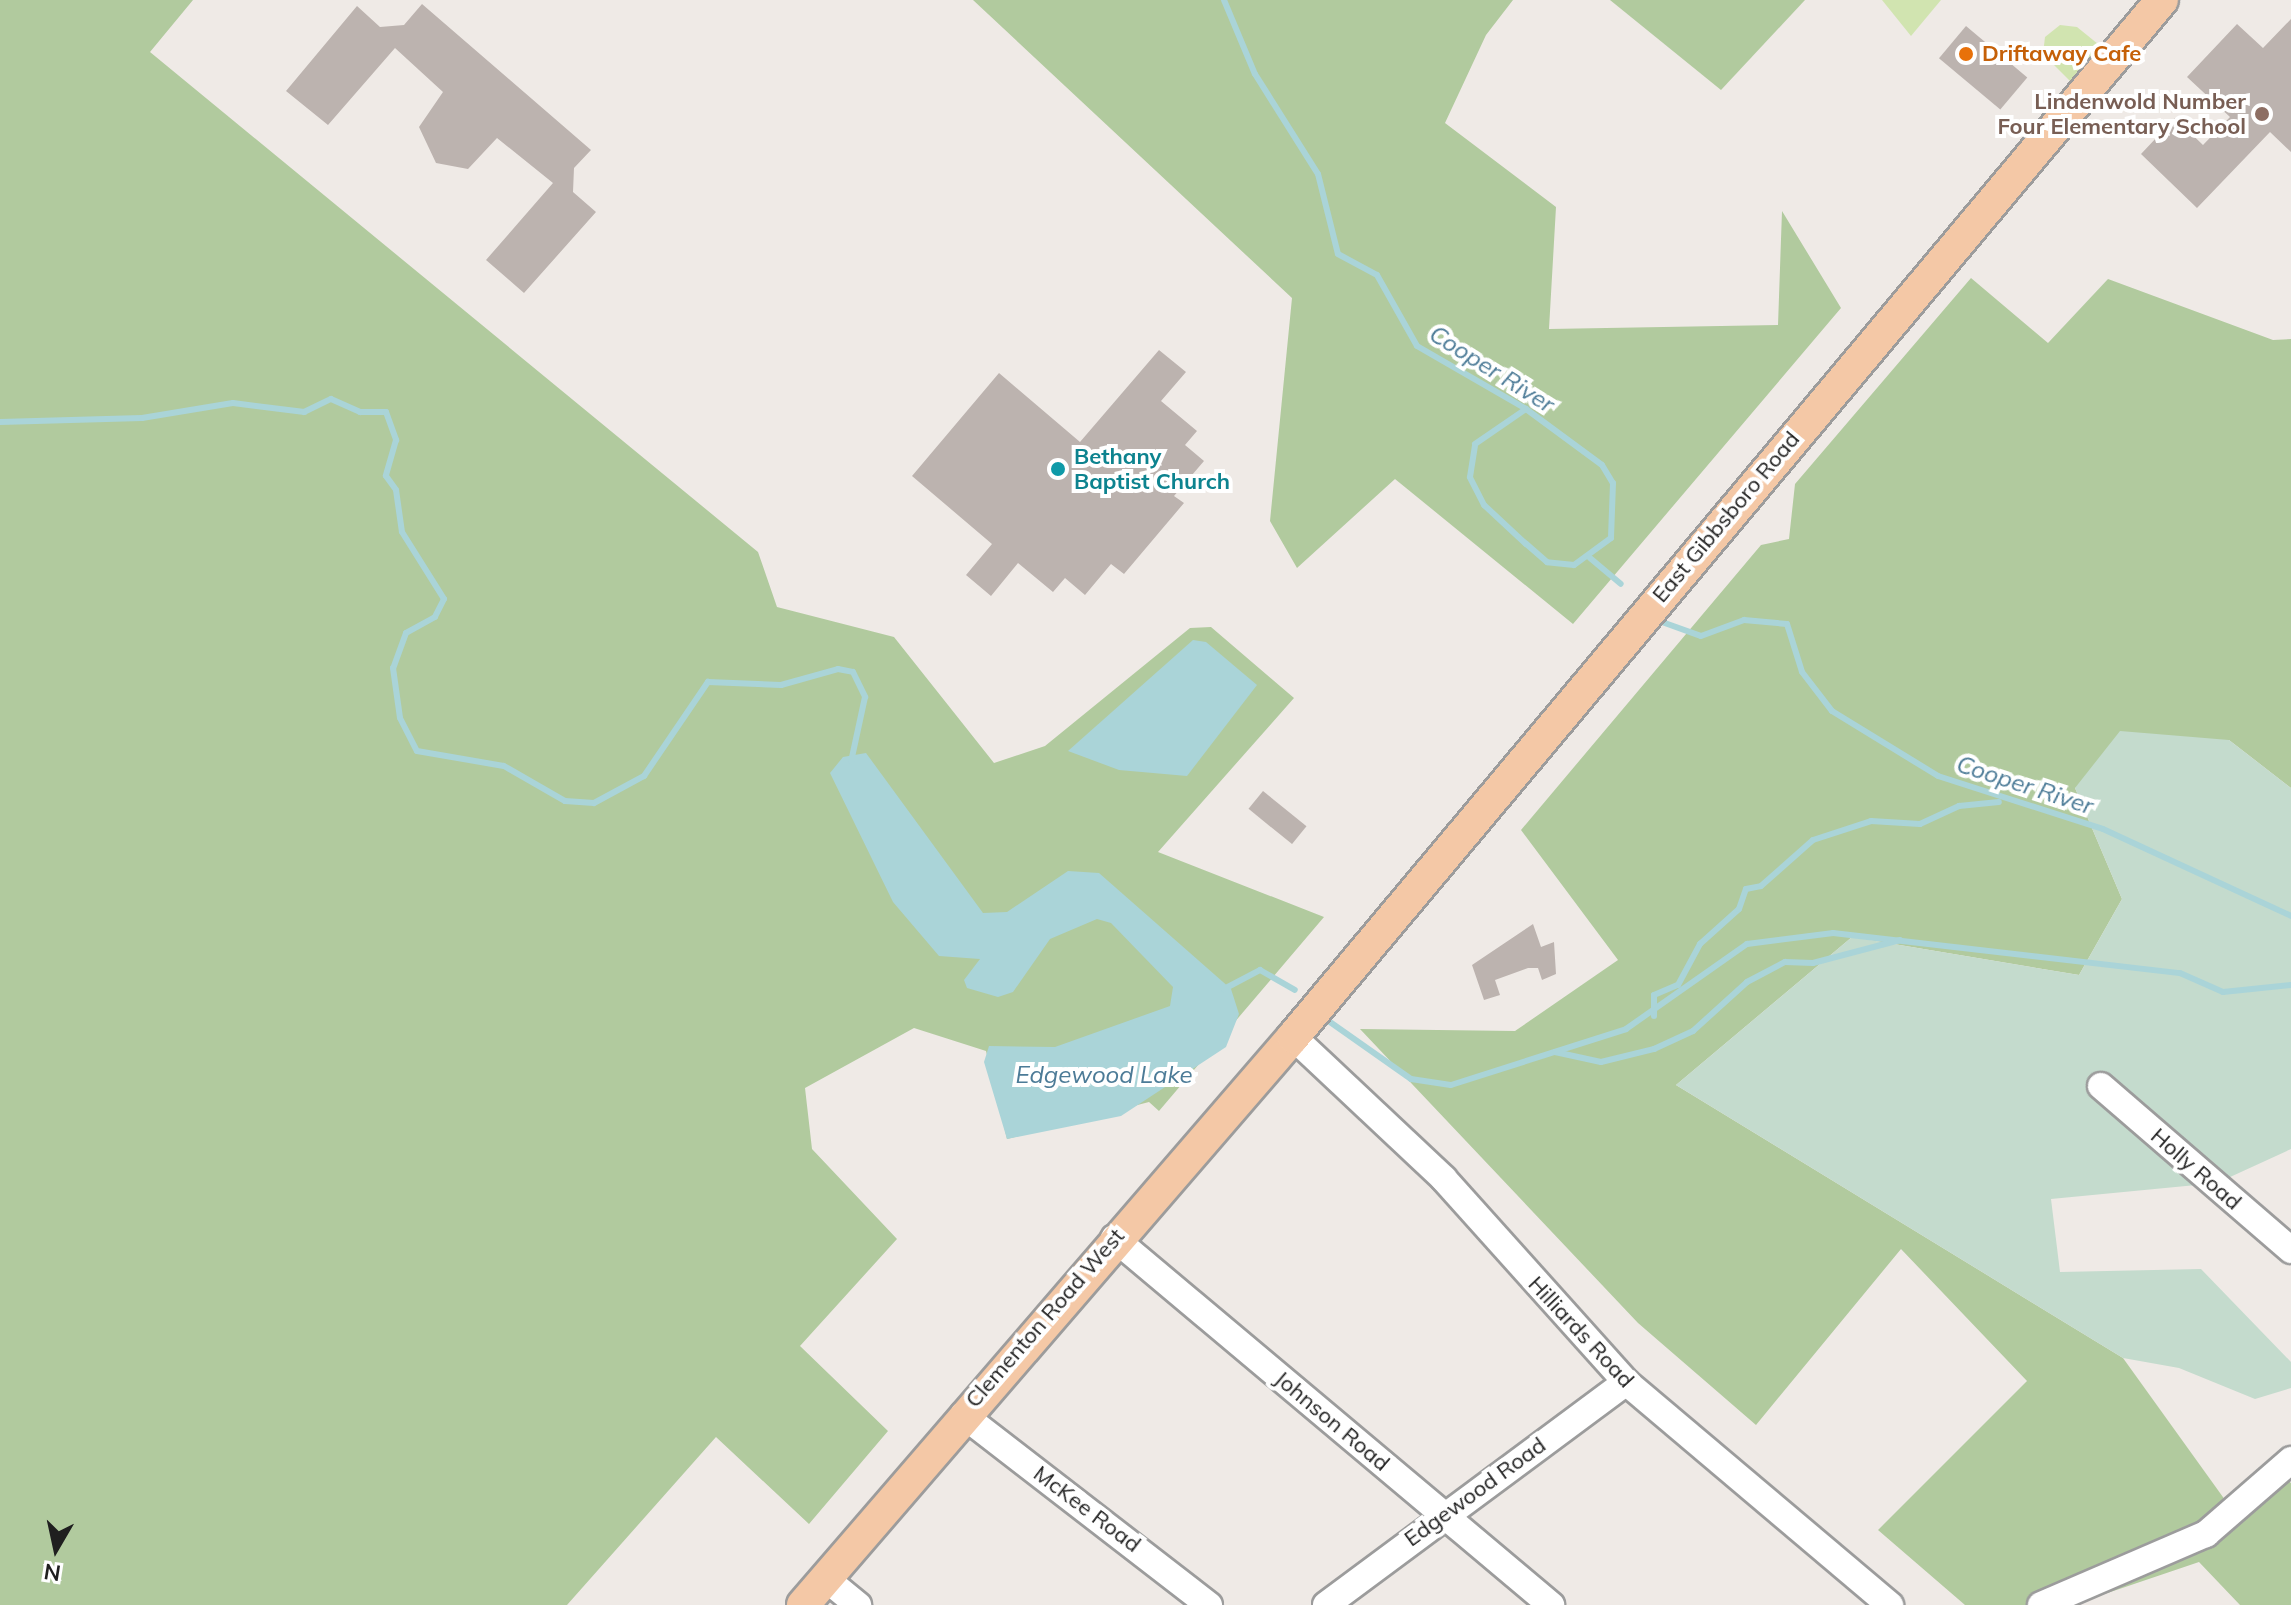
<!DOCTYPE html>
<html>
<head>
<meta charset="utf-8">
<style>
  body { margin:0 }
  #map { position:relative; width:2291px; height:1605px; overflow:hidden; background:#efeae6; font-family:Mulish,sans-serif }
  div>[style] { position:absolute }
  [style*='--x'] { left:calc(var(--x)*1px); top:calc(var(--y)*1px); width:calc(var(--w)*1px); rotate:calc(var(--a)*1deg) }
  .grass>* { inset:0; background:#d1e4b0 }
  .forest>* { inset:0; background:#b1ca9e }
  .wetland>* { inset:0; background:#c4dbcd }
  .water>* { inset:0; background:#aad4d8 }
  .stream>* { height:6px; margin:-3px; padding:0 3px; transform-origin:3px; border-radius:3px; background:#aad4d8 }
  .building>* { inset:0; background:#bcb3af; transform-origin:0 0 }
  .roads { filter:drop-shadow(2px 0 #9c9c9c) drop-shadow(-2px 0 #9c9c9c) drop-shadow(0 2px #9c9c9c) drop-shadow(0 -2px #9c9c9c) }
  .minor>* { height:26px; margin:-13px; padding:0 13px; transform-origin:13px; border-radius:13px; background:#fff }
  .major>* { height:32px; margin:-16px; padding:0 16px; transform-origin:16px; border-radius:16px; background:#f4c8a6 }
  .dots>* { width:22px; height:22px; translate:-50% -50%; box-sizing:border-box; border:4px solid #fff; border-radius:50% }
  span { translate:-50% -50%; white-space:nowrap; text-align:center; line-height:1.15; -webkit-text-stroke:8px #fff; paint-order:stroke }
  .food-label { font-size:22px; color:#c56008; font-weight:700 }
  .left { translate:0 -50%; text-align:left }
  .education-label { font-size:22px; color:#785e54; font-weight:700 }
  .right { translate:-100% -50%; text-align:right }
  .culture-label { font-size:22px; color:#0d838f; font-weight:700 }
  .street-label { font-size:22px; color:#1f1f1f }
  .water-label { font-size:24px; color:#4c7b97; font-style:italic }
  .north { position:absolute; left:16px; top:1509px; width:80px; height:80px; -webkit-text-stroke:6px #fff; paint-order:stroke; rotate:189deg; font-size:22px; font-weight:700; line-height:32px; text-align:center; color:#1f1f1f }
  .north::after { content:''; display:block; margin:auto; width:28px; height:36px; background:#1f1f1f; clip-path:polygon(50% 0,100% 100%,50% 72%,0 100%) }
</style>
</head>
<body>
<div id="map">
  <div class="grass">
    <div style="clip-path:polygon(1882px 0,1941px 0,1911px 36px)"></div>
    <div style="clip-path:polygon(2060px 25px,2077px 27px,2114px 57px,2083px 94px,2043px 54px,2045px 37px)"></div>
  </div>
  <div class="forest">
    <div style="clip-path:polygon(0 0,193px 0,150px 52px,758px 552px,777px 607px,894px 637px,994px 763px,1045px 746px,1190px 628px,1211px 627px,1294px 698px,1158px 852px,1324px 917px,1159px 1111px,1149px 1102px,1007px 1139px,986px 1051px,914px 1028px,805px 1088px,812px 1149px,897px 1239px,800px 1346px,888px 1431px,809px 1524px,716px 1437px,567px 1605px,0 1605px)"></div>
    <div style="clip-path:polygon(973px 0,1513px 0,1486px 35px,1445px 123px,1556px 207px,1549px 329px,1778px 325px,1782px 211px,1841px 308px,1573px 624px,1395px 479px,1297px 568px,1270px 521px,1292px 298px)"></div>
    <div style="clip-path:polygon(1610px 0,1805px 0,1721px 90px)"></div>
    <div style="clip-path:polygon(1971px 278px,2048px 343px,2108px 279px,2273px 340px,2291px 339px,2291px 788px,2229px 740px,2075px 788px,2122px 899px,2079px 975px,1852px 937px,1676px 1085px,2123px 1358px,2238px 1518px,2281px 1474px,2291px 1483px,2291px 1605px,2240px 1605px,2199px 1562px,2072px 1605px,1965px 1605px,1878px 1530px,2027px 1381px,1901px 1249px,1756px 1425px,1638px 1323px,1360px 1029px,1515px 1031px,1618px 960px,1521px 830px,1761px 545px,1789px 539px,1795px 484px)"></div>
  </div>
  <div class="wetland">
    <div style="clip-path:polygon(2120px 731px,2229px 740px,2291px 788px,2291px 1149px,2217px 1183px,2051px 1199px,2060px 1272px,2201px 1269px,2291px 1362px,2291px 1388px,2255px 1399px,2179px 1368px,2123px 1358px,1676px 1085px,1852px 937px,2079px 975px,2122px 899px,2075px 788px)"></div>
  </div>
  <div class="water">
    <div style="clip-path:polygon(1193px 640px,1206px 642px,1257px 685px,1187px 776px,1119px 770px,1068px 751px)"></div>
    <div style="clip-path:polygon(866px 753px,983px 913px,1007px 912px,1068px 871px,1099px 873px,1231px 989px,1239px 1014px,1226px 1047px,1121px 1116px,1007px 1139px,984px 1062px,989px 1046px,1055px 1047px,1170px 1006px,1173px 987px,1111px 923px,1097px 919px,1050px 939px,1013px 992px,998px 997px,967px 988px,964px 980px,980px 959px,939px 956px,893px 902px,830px 773px,843px 757px)"></div>
  </div>
  <div class="stream">
    <div style="--x:1224;--y:0;--w:80;--a:67.3"></div>
    <div style="--x:1255;--y:74;--w:118;--a:57.8"></div>
    <div style="--x:1318;--y:174;--w:82;--a:76"></div>
    <div style="--x:1338;--y:254;--w:44;--a:28.3"></div>
    <div style="--x:1377;--y:275;--w:81;--a:60.6"></div>
    <div style="--x:1417;--y:346;--w:126;--a:30"></div>
    <div style="--x:1526;--y:409;--w:94;--a:36.4"></div>
    <div style="--x:1602;--y:465;--w:21;--a:59"></div>
    <div style="--x:1613;--y:483;--w:55;--a:92.1"></div>
    <div style="--x:1611;--y:538;--w:46;--a:143.9"></div>
    <div style="--x:1574;--y:565;--w:27;--a:-174"></div>
    <div style="--x:1547;--y:562;--w:28;--a:-139"></div>
    <div style="--x:1526;--y:544;--w:57;--a:-137.1"></div>
    <div style="--x:1484;--y:505;--w:31;--a:-117"></div>
    <div style="--x:1470;--y:477;--w:33;--a:-81"></div>
    <div style="--x:1475;--y:444;--w:62;--a:-34.5"></div>
    <div style="--x:0;--y:422;--w:142;--a:-1.6"></div>
    <div style="--x:142;--y:418;--w:92;--a:-9.4"></div>
    <div style="--x:233;--y:403;--w:72;--a:7.2"></div>
    <div style="--x:304;--y:412;--w:30;--a:-26"></div>
    <div style="--x:331;--y:399;--w:32;--a:24"></div>
    <div style="--x:360;--y:412;--w:26;--a:0"></div>
    <div style="--x:386;--y:412;--w:30;--a:70"></div>
    <div style="--x:396;--y:440;--w:37;--a:106"></div>
    <div style="--x:386;--y:476;--w:17;--a:54"></div>
    <div style="--x:396;--y:490;--w:42;--a:81.9"></div>
    <div style="--x:402;--y:532;--w:79;--a:57.9"></div>
    <div style="--x:444;--y:599;--w:20;--a:117"></div>
    <div style="--x:435;--y:617;--w:33;--a:151"></div>
    <div style="--x:406;--y:633;--w:37;--a:110"></div>
    <div style="--x:393;--y:668;--w:50;--a:82"></div>
    <div style="--x:400;--y:718;--w:37;--a:63"></div>
    <div style="--x:417;--y:751;--w:88;--a:9.8"></div>
    <div style="--x:504;--y:766;--w:70;--a:29.8"></div>
    <div style="--x:565;--y:801;--w:29;--a:4"></div>
    <div style="--x:594;--y:803;--w:57;--a:-28.4"></div>
    <div style="--x:644;--y:776;--w:114;--a:-55.8"></div>
    <div style="--x:708;--y:682;--w:73;--a:2.4"></div>
    <div style="--x:781;--y:685;--w:59;--a:-15.7"></div>
    <div style="--x:838;--y:669;--w:15;--a:11"></div>
    <div style="--x:853;--y:672;--w:28;--a:64"></div>
    <div style="--x:865;--y:697;--w:66;--a:102.2"></div>
    <div style="--x:1590;--y:558;--w:40;--a:40"></div>
    <div style="--x:1662;--y:622;--w:41;--a:19.7"></div>
    <div style="--x:1701;--y:636;--w:46;--a:-20.4"></div>
    <div style="--x:1744;--y:620;--w:43;--a:5.3"></div>
    <div style="--x:1787;--y:624;--w:50;--a:72.6"></div>
    <div style="--x:1802;--y:672;--w:49;--a:52.4"></div>
    <div style="--x:1832;--y:711;--w:124;--a:31.5"></div>
    <div style="--x:1938;--y:776;--w:173;--a:17.8"></div>
    <div style="--x:2103;--y:829;--w:207;--a:24.8"></div>
    <div style="--x:1224;--y:989;--w:41;--a:-27.8"></div>
    <div style="--x:1260;--y:970;--w:40;--a:29.7"></div>
    <div style="--x:1654;--y:1016;--w:21;--a:-90"></div>
    <div style="--x:1654;--y:995;--w:26;--a:-23"></div>
    <div style="--x:1678;--y:985;--w:47;--a:-61.8"></div>
    <div style="--x:1700;--y:944;--w:52;--a:-41.9"></div>
    <div style="--x:1739;--y:909;--w:21;--a:-71"></div>
    <div style="--x:1746;--y:889;--w:15;--a:-11"></div>
    <div style="--x:1761;--y:886;--w:69;--a:-41.5"></div>
    <div style="--x:1813;--y:840;--w:61;--a:-18.1"></div>
    <div style="--x:1871;--y:821;--w:49;--a:3.5"></div>
    <div style="--x:1920;--y:824;--w:43;--a:-24.8"></div>
    <div style="--x:1959;--y:806;--w:40;--a:-5.7"></div>
    <div style="--x:1330;--y:1022;--w:99;--a:35.1"></div>
    <div style="--x:1411;--y:1079;--w:40;--a:8.5"></div>
    <div style="--x:1451;--y:1085;--w:184;--a:-17.7"></div>
    <div style="--x:1626;--y:1029;--w:148;--a:-35.1"></div>
    <div style="--x:1747;--y:944;--w:87;--a:-7.3"></div>
    <div style="--x:1833;--y:933;--w:349;--a:6.6"></div>
    <div style="--x:2180;--y:973;--w:47;--a:23.8"></div>
    <div style="--x:2223;--y:992;--w:68;--a:-5.9"></div>
    <div style="--x:1555;--y:1052;--w:47;--a:12.3"></div>
    <div style="--x:1601;--y:1062;--w:55;--a:-13.8"></div>
    <div style="--x:1654;--y:1049;--w:43;--a:-24.8"></div>
    <div style="--x:1693;--y:1031;--w:73;--a:-42.2"></div>
    <div style="--x:1747;--y:982;--w:43;--a:-27.8"></div>
    <div style="--x:1785;--y:962;--w:28;--a:2"></div>
    <div style="--x:1813;--y:963;--w:90;--a:-14.8"></div>
  </div>
  <div class="building">
    <div style="clip-path:polygon(422px 4px,591px 150px,574px 168px,573px 192px,596px 212px,524px 293px,486px 260px,553px 183px,497px 138px,468px 169px,436px 163px,419px 127px,443px 92px,395px 48px,328px 125px,286px 91px,357px 6px,380px 27px,404px 25px)"></div>
    <div style="clip-path:polygon(2291px 19px,2291px 152px,2270px 132px,2197px 208px,2141px 154px,2175px 118px,2203px 145px,2230px 117px,2187px 77px,2237px 24px,2263px 48px)"></div>
    <div style="left:1966px;top:26px;width:80px;height:42px;rotate:40deg"></div>
    <div style="clip-path:polygon(1159px 350px,1186px 372px,1161px 401px,1197px 431px,1185px 445px,1204px 461px,1174px 496px,1184px 503px,1124px 574px,1111px 564px,1085px 595px,1065px 578px,1053px 592px,1018px 563px,991px 596px,966px 575px,992px 544px,912px 476px,999px 373px,1080px 442px)"></div>
    <div style="left:1263px;top:791px;width:56px;height:23px;rotate:39deg"></div>
    <div style="clip-path:polygon(1533px 924px,1541px 947px,1554px 942px,1556px 974px,1542px 980px,1538px 968px,1528px 968px,1495px 980px,1500px 995px,1484px 1000px,1472px 965px)"></div>
  </div>
  <div class="roads">
    <div class="minor">
      <div style="--x:1293;--y:1037;--w:207;--a:43.2"></div>
      <div style="--x:1444;--y:1179;--w:273;--a:48.1"></div>
      <div style="--x:1626;--y:1382;--w:346;--a:40.2"></div>
      <div style="--x:2101;--y:1086;--w:251;--a:40.8"></div>
      <div style="--x:1114;--y:1238;--w:571;--a:40.02"></div>
      <div style="--x:963;--y:1415;--w:311;--a:37.7"></div>
      <div style="--x:825;--y:1578;--w:43;--a:39.3"></div>
      <div style="--x:1326;--y:1605;--w:374;--a:-36.6"></div>
      <div style="--x:2041;--y:1605;--w:180;--a:-23.3"></div>
      <div style="--x:2206;--y:1534;--w:113;--a:-41"></div>
    </div>
    <div class="major">
      <div style="--x:803;--y:1605;--w:750;--a:-49.22"></div>
      <div style="--x:1293;--y:1037;--w:1353;--a:-50.04"></div>
    </div>
  </div>
  <div class="dots">
    <div style="left:1966px;top:54px;background:#e8710a"></div>
    <div style="left:2262px;top:114px;background:#8d6e63"></div>
    <div style="left:1058px;top:469px;background:#0f9aa8"></div>
  </div>
  <div class="food-label">
    <span class="left" style="left:1982px;top:54px">Driftaway Cafe</span>
  </div>
  <div class="education-label">
    <span class="right" style="left:2246px;top:114px">Lindenwold Number<br>Four Elementary School</span>
  </div>
  <div class="culture-label">
    <span class="left" style="left:1074px;top:469px">Bethany<br>Baptist Church</span>
  </div>
  <div class="street-label">
    <span style="left:1726px;top:517px;rotate:-50deg">East Gibbsboro Road</span>
    <span style="left:2196px;top:1169px;rotate:41deg">Holly Road</span>
    <span style="left:1045px;top:1318px;rotate:-49deg">Clementon Road West</span>
    <span style="left:1581px;top:1332px;rotate:47deg">Hilliards Road</span>
    <span style="left:1332px;top:1421px;rotate:40deg">Johnson Road</span>
    <span style="left:1475px;top:1492px;rotate:-36deg">Edgewood Road</span>
    <span style="left:1087px;top:1509px;rotate:37deg">McKee Road</span>
  </div>
  <div class="water-label">
    <span style="left:1492px;top:369px;rotate:32deg">Cooper River</span>
    <span style="left:2025px;top:785px;rotate:18deg">Cooper River</span>
    <span style="left:1104px;top:1075px">Edgewood Lake</span>
  </div>
  <div class="north">N</div>
</div>
</body>
</html>
